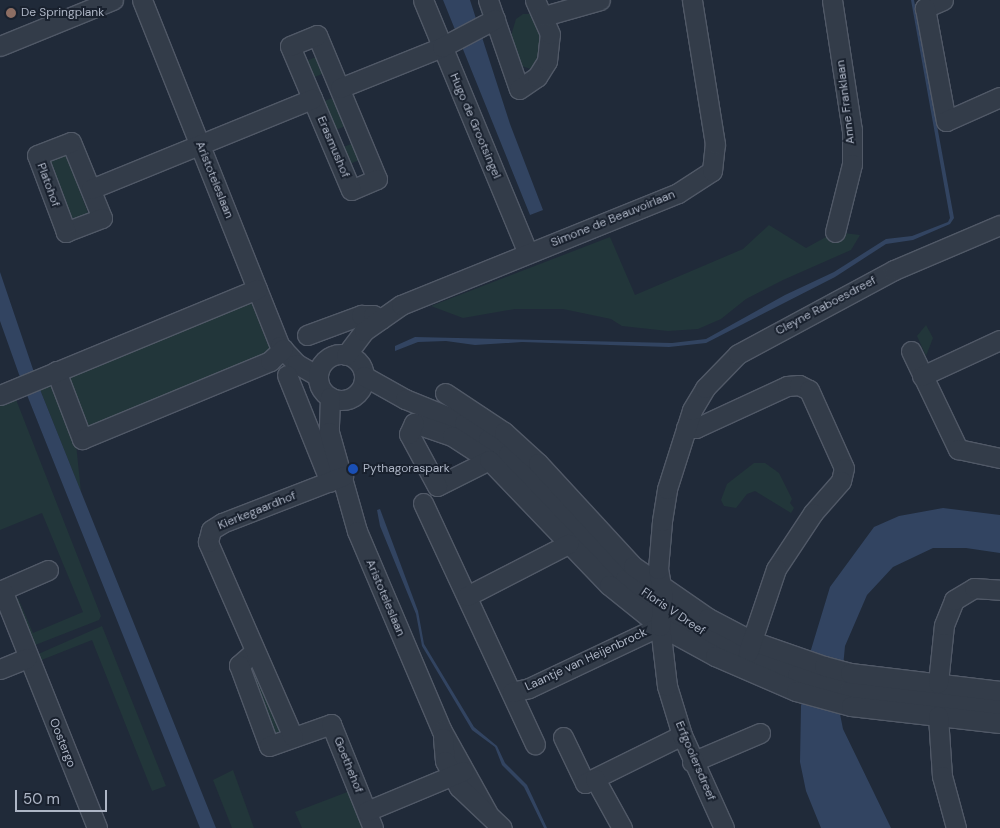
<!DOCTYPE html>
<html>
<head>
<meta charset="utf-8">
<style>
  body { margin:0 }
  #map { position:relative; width:1000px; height:828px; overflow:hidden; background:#202a39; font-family:"DM Sans",sans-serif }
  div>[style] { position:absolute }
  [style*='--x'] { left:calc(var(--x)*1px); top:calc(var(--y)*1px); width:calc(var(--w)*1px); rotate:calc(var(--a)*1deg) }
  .green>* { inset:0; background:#22363a; transform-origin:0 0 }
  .water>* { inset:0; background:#324461 }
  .roads { filter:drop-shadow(1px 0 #515967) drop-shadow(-1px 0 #515967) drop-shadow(0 1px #515967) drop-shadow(0 -1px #515967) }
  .minor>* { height:19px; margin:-9.5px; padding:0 9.5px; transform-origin:9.5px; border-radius:9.5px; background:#333c49 }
  .minor>.ring { margin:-9.5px; padding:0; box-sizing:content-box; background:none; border:19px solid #333c49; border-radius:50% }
  .dots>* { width:14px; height:14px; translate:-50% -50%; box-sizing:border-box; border:2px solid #19212e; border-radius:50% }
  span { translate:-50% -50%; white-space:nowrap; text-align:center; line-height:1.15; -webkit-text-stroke:4px #19212e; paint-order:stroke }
  .poi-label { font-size:12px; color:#aeb6c6 }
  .left { translate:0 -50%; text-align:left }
  .street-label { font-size:12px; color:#aeb6c6 }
  .scale { position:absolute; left:15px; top:790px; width:92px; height:22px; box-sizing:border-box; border:2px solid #aeb6c6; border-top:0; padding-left:6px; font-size:15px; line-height:18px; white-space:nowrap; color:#aeb6c6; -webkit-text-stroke:4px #19212e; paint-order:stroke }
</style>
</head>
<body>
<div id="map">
  <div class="green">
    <div style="clip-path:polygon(523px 14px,531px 14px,546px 45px,531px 69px,518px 65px,510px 39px,516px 19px)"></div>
    <div style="left:321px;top:55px;width:18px;height:19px;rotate:68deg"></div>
    <div style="left:337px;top:96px;width:31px;height:18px;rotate:68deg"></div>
    <div style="left:356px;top:142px;width:18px;height:18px;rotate:68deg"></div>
    <div style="left:65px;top:153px;width:67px;height:22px;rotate:69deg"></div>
    <div style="clip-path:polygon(769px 225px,806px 248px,835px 232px,860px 235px,851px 250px,783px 280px,746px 299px,721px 319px,698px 329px,668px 331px,622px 326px,611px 319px,563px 309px,515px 309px,463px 318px,431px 306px,610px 237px,635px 295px,743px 249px)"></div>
    <div style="left:251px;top:302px;width:58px;height:197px;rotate:68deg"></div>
    <div style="clip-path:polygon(926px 325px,933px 338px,926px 356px,917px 336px)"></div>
    <div style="clip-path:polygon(52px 382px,76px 444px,81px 492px,39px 387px)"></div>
    <div style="clip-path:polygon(15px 397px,101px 616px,99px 620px,30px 647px,11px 601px,18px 598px,33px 633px,83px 612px,42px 513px,0 530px,0 403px)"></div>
    <div style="clip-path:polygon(754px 463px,765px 463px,779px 473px,792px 499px,790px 503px,794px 508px,791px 513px,755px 491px,747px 494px,736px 508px,724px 506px,721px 500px,727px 484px)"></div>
    <div style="clip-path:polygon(102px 626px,166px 786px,152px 791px,92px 640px,39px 661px,36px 655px)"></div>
    <div style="clip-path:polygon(253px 669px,282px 732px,280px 736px,272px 734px,251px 670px)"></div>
    <div style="clip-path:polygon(233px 770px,254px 828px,232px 828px,213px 780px)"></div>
    <div style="clip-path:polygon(350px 791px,368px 828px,302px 828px,295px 812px)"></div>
  </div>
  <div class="water">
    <div style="clip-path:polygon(443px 0,470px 0,510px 124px,543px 210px,530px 215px)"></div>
    <div style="clip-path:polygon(911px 0,914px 0,954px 218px,950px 224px,913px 240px,886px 244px,835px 277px,706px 343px,669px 347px,522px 342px,475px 345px,446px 341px,418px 342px,395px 351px,395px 346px,415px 337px,672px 343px,706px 339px,785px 295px,834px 272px,886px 239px,912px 236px,948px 222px,950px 218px)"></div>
    <div style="clip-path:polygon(0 272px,39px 387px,216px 828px,200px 828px,21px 380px,0 321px)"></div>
    <div style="clip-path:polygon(943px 508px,1000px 515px,1000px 553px,966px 548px,933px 548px,893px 567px,867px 595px,845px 646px,839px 709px,843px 729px,891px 828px,821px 828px,806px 791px,800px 762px,801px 706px,810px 653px,830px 587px,874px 527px,899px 516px)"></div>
    <div style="clip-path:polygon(380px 509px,418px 611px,424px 644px,474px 727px,497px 746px,505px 763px,527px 785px,547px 828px,544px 828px,524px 787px,502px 765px,495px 747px,472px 730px,422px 646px,416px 614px,380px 526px,377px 510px)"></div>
  </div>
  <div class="roads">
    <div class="minor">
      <div style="--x:142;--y:0;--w:373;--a:68.3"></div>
      <div style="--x:280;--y:346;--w:25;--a:47"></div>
      <div style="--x:297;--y:364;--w:24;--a:30"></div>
      <div style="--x:423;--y:0;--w:274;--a:67.5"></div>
      <div style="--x:488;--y:0;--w:94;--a:70.8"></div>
      <div style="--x:519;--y:89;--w:22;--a:-34"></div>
      <div style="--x:537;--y:77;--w:19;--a:-58"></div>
      <div style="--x:547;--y:61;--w:27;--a:-84"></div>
      <div style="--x:550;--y:34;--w:37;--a:-114"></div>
      <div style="--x:832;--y:0;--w:132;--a:81.3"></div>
      <div style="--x:852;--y:130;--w:34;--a:90"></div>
      <div style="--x:852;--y:164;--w:70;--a:104"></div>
      <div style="--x:943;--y:0;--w:20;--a:156"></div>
      <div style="--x:925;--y:8;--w:115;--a:79.5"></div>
      <div style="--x:946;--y:121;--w:59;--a:-24"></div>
      <div style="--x:544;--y:16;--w:58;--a:-15.9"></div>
      <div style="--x:317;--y:35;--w:156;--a:67.4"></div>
      <div style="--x:377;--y:179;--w:28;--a:157"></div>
      <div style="--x:351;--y:190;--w:156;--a:-113"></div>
      <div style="--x:290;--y:46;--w:29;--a:-22"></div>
      <div style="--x:0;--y:46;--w:122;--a:-22.2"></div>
      <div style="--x:340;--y:88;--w:110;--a:-21.9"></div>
      <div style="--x:442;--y:47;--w:60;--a:-27.8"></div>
      <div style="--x:71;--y:142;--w:82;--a:67.8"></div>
      <div style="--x:102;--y:218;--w:39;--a:159"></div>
      <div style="--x:66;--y:232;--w:82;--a:-110.6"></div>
      <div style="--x:37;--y:155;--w:36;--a:-21"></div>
      <div style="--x:91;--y:189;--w:239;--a:-22.2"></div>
      <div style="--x:307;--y:335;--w:58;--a:-20.3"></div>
      <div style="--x:361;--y:315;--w:12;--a:0"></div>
      <div style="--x:373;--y:315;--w:9;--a:27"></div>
      <div style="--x:911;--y:351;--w:109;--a:64.4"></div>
      <div style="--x:958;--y:449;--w:43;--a:12.1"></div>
      <div class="ring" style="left:318px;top:354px;width:27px;height:27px"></div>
      <div style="--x:346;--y:355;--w:30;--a:-53"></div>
      <div style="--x:364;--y:331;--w:45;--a:-35.1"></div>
      <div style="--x:401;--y:305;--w:299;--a:-22"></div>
      <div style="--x:678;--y:193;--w:40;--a:-32.9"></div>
      <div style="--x:712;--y:171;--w:27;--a:-84"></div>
      <div style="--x:715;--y:144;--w:146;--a:-99.1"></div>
      <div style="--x:56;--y:371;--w:73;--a:69.1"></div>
      <div style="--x:82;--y:439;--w:204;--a:-22.5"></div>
      <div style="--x:270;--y:361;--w:18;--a:-43"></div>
      <div style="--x:287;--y:375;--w:115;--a:68.1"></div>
      <div style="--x:364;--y:376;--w:47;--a:29.3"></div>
      <div style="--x:405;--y:399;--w:64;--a:22.1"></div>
      <div style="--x:464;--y:423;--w:29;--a:34"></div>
      <div style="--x:488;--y:439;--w:25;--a:37"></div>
      <div style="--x:508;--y:454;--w:171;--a:46.9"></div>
      <div style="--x:625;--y:579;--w:46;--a:37.1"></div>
      <div style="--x:662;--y:607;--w:98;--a:30"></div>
      <div style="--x:747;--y:656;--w:53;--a:20.8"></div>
      <div style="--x:797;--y:675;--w:54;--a:15.1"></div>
      <div style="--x:849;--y:689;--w:152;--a:6.8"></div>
      <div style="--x:922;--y:376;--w:86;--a:-24.8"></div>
      <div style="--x:445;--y:393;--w:71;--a:33.5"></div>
      <div style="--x:504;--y:432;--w:46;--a:42.4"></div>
      <div style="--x:538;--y:463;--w:140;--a:47.3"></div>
      <div style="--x:633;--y:566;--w:91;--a:34.7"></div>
      <div style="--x:708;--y:618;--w:50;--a:27.6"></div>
      <div style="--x:752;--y:641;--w:76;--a:19.1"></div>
      <div style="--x:824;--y:666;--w:27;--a:15"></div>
      <div style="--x:850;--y:673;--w:151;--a:6.8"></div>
      <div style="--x:0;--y:395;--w:278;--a:-22.4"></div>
      <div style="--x:330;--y:397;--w:35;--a:92"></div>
      <div style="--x:329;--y:432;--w:103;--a:74.2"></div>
      <div style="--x:357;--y:531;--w:217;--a:67"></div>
      <div style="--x:442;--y:731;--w:93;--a:60.9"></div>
      <div style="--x:414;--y:423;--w:40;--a:18.9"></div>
      <div style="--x:452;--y:436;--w:44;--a:33"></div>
      <div style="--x:489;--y:460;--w:58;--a:153.4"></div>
      <div style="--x:437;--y:486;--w:59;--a:-118.3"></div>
      <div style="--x:409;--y:434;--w:12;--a:-66"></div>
      <div style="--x:686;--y:428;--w:10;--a:0"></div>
      <div style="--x:696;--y:428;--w:100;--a:-24.8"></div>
      <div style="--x:787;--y:386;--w:12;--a:-5"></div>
      <div style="--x:799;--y:385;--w:11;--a:27"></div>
      <div style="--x:809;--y:390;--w:85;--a:65.8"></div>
      <div style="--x:844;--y:468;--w:13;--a:103"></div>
      <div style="--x:841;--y:481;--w:43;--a:131.2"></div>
      <div style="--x:813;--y:513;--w:67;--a:123.5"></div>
      <div style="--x:776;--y:569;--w:88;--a:108.6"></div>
      <div style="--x:489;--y:460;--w:173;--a:46.2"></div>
      <div style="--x:609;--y:585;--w:65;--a:38.8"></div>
      <div style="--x:660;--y:626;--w:63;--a:28.6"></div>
      <div style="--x:715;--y:656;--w:88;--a:23.4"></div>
      <div style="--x:796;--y:691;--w:57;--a:15.3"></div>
      <div style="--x:851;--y:706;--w:150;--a:6.5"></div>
      <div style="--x:423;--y:503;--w:266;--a:65.1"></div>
      <div style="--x:48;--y:570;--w:50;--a:156.5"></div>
      <div style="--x:2;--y:590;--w:256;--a:68.2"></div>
      <div style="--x:467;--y:596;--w:114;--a:-27.2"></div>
      <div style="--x:254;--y:652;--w:20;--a:139"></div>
      <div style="--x:239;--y:665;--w:86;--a:69.7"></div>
      <div style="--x:269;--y:746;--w:66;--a:-19.5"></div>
      <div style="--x:331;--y:724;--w:112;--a:68"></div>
      <div style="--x:0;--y:669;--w:29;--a:-22"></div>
      <div style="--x:938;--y:683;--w:58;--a:-84.1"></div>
      <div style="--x:944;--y:625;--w:27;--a:-68"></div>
      <div style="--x:954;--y:600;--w:23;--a:-31"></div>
      <div style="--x:974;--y:588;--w:26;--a:4"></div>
      <div style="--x:512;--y:692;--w:17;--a:-13"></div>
      <div style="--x:529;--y:688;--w:145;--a:-25.3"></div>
      <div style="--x:938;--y:716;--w:60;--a:86.2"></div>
      <div style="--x:942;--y:776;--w:54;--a:74.9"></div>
      <div style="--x:293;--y:737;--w:213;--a:-113.6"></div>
      <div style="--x:208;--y:542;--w:12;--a:-76"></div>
      <div style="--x:211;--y:530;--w:13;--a:-32"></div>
      <div style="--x:222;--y:523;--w:130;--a:-21.2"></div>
      <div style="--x:563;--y:737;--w:51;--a:64.4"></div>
      <div style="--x:585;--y:783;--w:108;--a:-26.3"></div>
      <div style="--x:443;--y:738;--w:23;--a:85"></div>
      <div style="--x:445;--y:761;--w:30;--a:62"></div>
      <div style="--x:459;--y:787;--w:59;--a:43.6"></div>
      <div style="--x:692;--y:762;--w:74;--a:-23.1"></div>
      <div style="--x:595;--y:779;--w:56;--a:61.1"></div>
      <div style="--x:367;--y:811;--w:104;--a:-22.6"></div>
      <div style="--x:724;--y:828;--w:102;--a:-114.3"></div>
      <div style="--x:682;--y:735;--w:51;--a:-107"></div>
      <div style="--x:667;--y:686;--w:60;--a:-96.7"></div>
      <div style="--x:660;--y:626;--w:29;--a:-84"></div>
      <div style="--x:663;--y:597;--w:28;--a:-100"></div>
      <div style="--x:658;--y:569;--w:48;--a:-85.2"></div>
      <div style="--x:662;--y:521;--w:32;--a:-81"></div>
      <div style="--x:667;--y:489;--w:83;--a:-72.4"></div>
      <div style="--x:692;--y:410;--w:26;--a:-59"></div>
      <div style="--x:705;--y:388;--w:47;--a:-45.9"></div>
      <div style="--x:738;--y:354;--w:177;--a:-28.3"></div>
      <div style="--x:894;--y:270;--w:115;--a:-23"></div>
    </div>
  </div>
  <div class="dots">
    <div style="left:11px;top:13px;background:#8d6e63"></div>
    <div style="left:353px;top:469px;background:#1a4fb4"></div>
  </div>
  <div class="poi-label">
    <span class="left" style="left:21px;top:13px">De Springplank</span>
    <span class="left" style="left:363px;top:469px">Pythagoraspark</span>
  </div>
  <div class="street-label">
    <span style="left:846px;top:102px;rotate:-97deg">Anne Franklaan</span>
    <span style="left:475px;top:126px;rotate:67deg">Hugo de Grootsingel</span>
    <span style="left:333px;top:147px;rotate:67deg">Erasmushof</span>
    <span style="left:214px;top:180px;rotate:68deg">Aristoteleslaan</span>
    <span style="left:48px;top:185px;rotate:70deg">Platohof</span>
    <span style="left:613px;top:219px;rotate:-22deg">Simone de Beauvoirlaan</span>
    <span style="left:826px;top:306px;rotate:-28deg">Cleyne Raboesdreef</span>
    <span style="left:257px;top:511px;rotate:-22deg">Kierkegaardhof</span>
    <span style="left:385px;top:598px;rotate:67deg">Aristoteleslaan</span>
    <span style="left:673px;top:612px;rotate:34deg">Floris V Dreef</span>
    <span style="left:586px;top:660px;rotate:-25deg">Laantje van Heijenbrock</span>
    <span style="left:62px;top:743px;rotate:68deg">Oostergo</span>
    <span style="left:695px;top:761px;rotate:67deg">Erfgooiersdreef</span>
    <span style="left:348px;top:765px;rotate:68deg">Goethehof</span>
  </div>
  <div class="scale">50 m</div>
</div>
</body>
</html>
